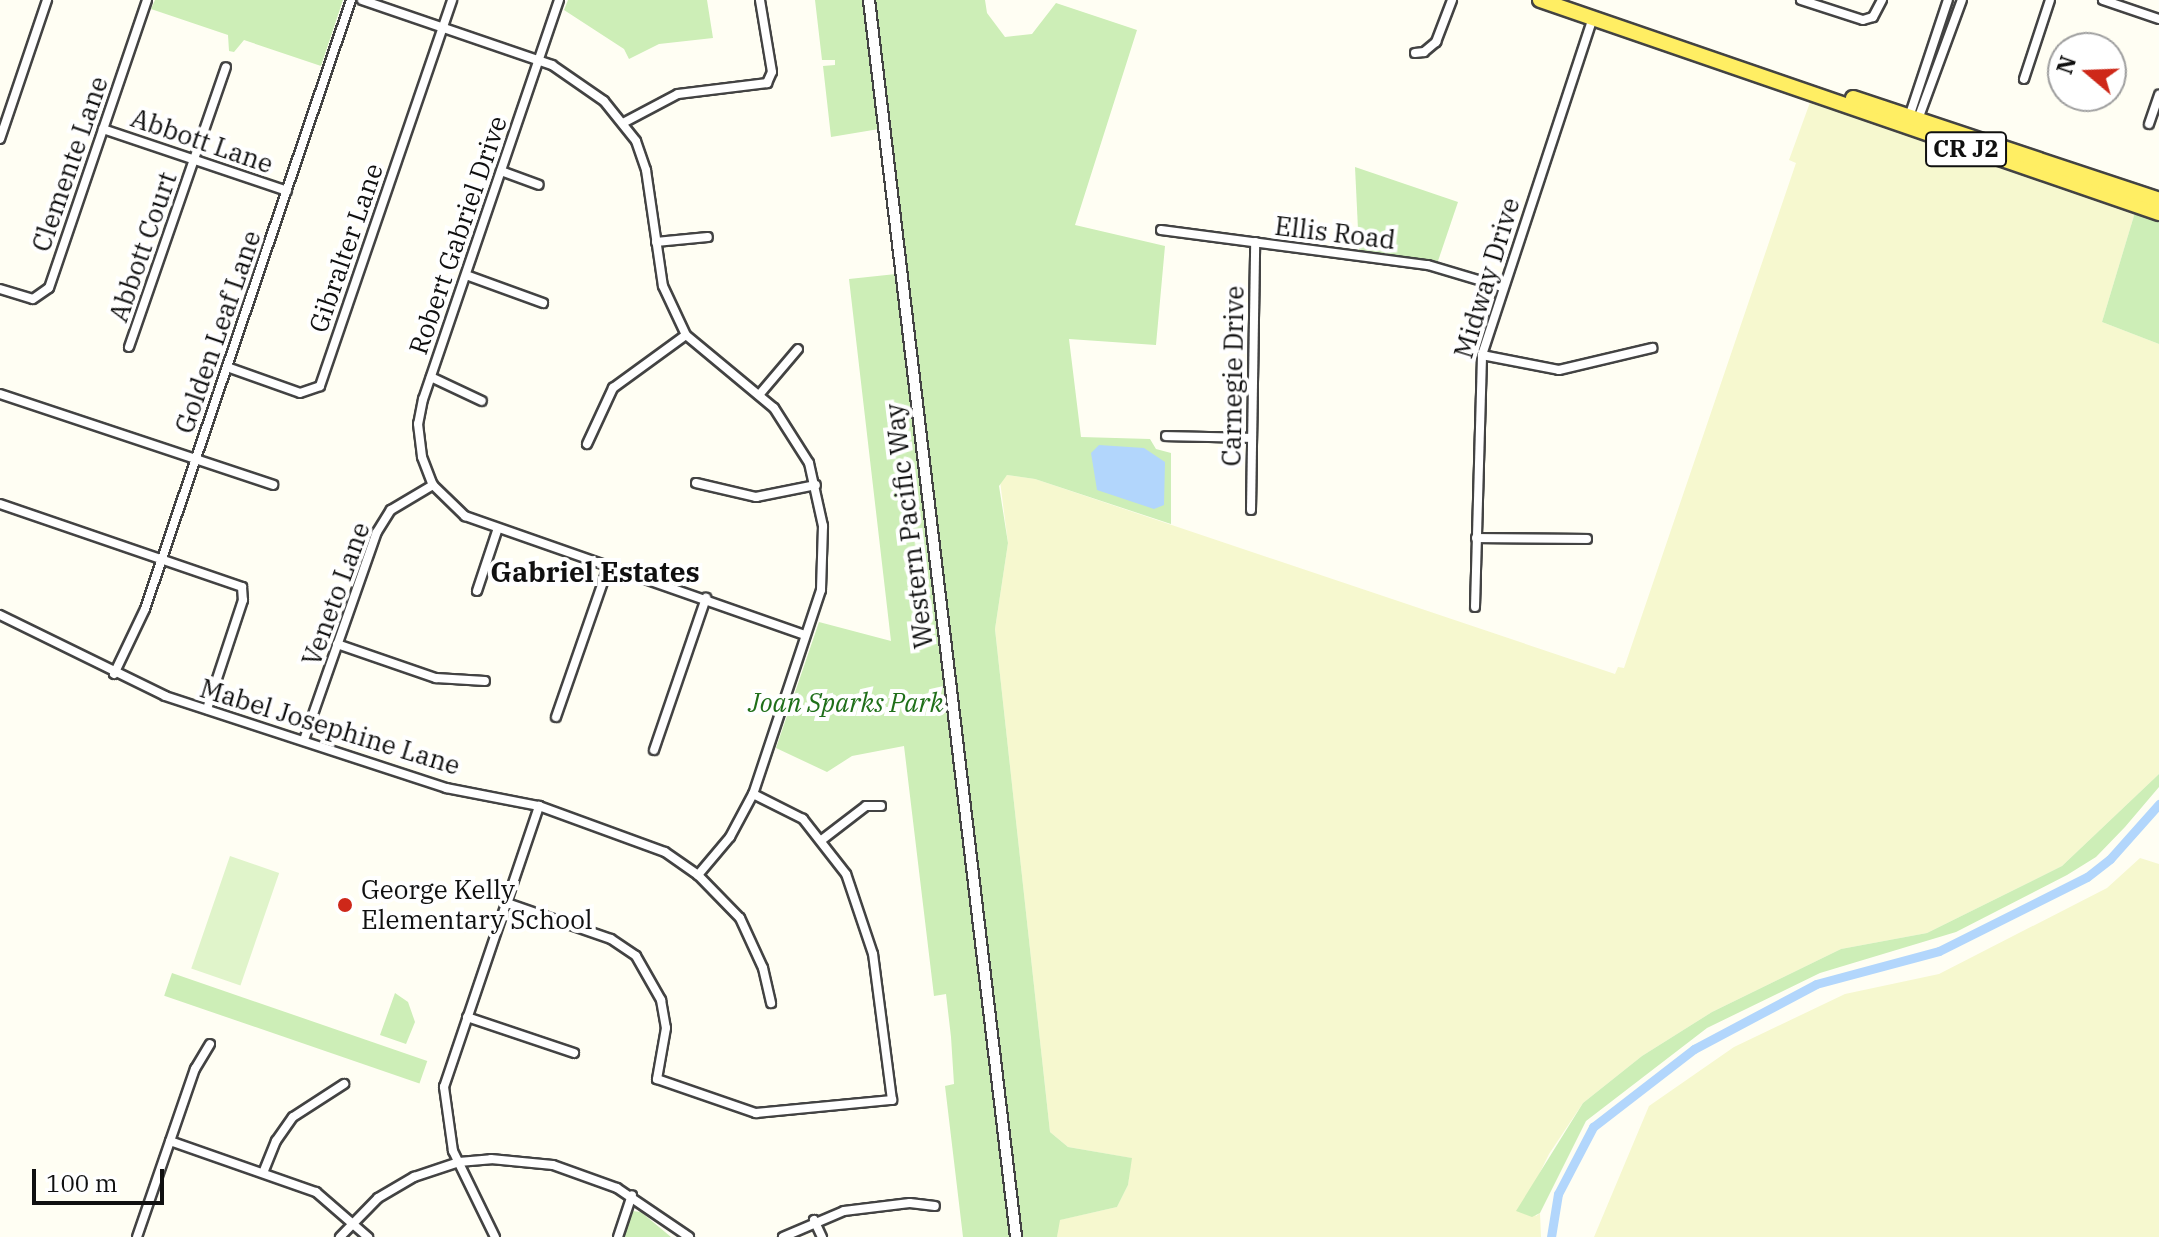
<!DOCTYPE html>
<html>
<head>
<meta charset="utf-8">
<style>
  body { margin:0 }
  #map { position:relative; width:2159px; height:1237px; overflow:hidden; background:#fffef3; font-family:"IBM Plex Serif",serif }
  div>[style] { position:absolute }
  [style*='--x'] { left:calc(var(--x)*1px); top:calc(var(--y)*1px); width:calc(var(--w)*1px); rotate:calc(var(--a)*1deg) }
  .farmland>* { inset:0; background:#f6f8cf }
  .green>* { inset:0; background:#cdeeb7; transform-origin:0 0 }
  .pitch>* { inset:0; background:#e0f4ca; transform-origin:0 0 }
  .water>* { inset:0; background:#b2d6fc }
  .canal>* { height:9px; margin:-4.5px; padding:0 4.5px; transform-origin:4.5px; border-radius:4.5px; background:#b2d6fc }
  .roads { filter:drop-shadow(2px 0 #434343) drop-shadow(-2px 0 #434343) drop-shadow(0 2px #434343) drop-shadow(0 -2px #434343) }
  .minor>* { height:8px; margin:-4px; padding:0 4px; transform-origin:4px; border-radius:4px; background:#fff }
  .tertiary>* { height:10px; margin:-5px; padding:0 5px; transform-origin:5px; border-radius:5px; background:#fff }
  .primary>* { height:14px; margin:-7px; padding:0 7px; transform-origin:7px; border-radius:7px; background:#ffee63 }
  .dots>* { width:22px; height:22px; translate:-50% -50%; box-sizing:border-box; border:4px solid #fff; border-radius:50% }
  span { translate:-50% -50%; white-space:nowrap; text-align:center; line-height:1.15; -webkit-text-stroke:8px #fff; paint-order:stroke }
  .shield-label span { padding:2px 6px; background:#fff; border:2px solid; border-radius:6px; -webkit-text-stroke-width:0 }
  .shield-label { font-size:24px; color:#101010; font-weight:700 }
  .street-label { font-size:26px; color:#101010 }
  .park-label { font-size:26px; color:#1f6f19; font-style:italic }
  .poi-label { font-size:26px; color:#101010 }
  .left { translate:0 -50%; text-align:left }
  .neighbourhood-label { font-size:28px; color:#101010; font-weight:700 }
  .north { position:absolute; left:2047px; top:32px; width:80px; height:80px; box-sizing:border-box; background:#fff; border:2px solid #9f9f9f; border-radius:50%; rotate:289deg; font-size:22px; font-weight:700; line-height:32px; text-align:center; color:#101010 }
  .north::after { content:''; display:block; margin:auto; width:28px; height:36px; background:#ce2819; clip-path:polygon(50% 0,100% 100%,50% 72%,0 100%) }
  .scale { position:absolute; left:32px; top:1169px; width:132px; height:36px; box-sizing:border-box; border:4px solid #101010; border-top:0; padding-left:10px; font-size:24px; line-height:28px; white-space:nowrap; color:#101010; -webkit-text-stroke:6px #fff; paint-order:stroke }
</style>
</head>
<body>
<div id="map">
  <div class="farmland">
    <div style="clip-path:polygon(1812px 97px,2136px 209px,2102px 322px,2159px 344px,2159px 774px,2062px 866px,1927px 933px,1841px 949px,1712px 1012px,1642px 1056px,1583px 1103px,1549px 1154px,1527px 1199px,1536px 1216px,1540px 1213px,1541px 1237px,1057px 1237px,1059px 1220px,1117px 1207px,1128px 1185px,1131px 1158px,1068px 1147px,1050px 1132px,995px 629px,1008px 543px,1000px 481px,1007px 475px,1035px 479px,1615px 674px,1618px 667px,1624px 668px,1796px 163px,1789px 160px)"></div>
    <div style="clip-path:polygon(2140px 858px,2159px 864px,2159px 1237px,1594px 1237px,1649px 1106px,1734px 1047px,1845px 994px,1939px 974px,2107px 888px)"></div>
  </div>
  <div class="green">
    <div style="clip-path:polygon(155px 0,343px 0,321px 66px,244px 40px,234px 52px,229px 51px,228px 35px,151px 9px)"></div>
    <div style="clip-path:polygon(568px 0,707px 0,713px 38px,659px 44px,629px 59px,624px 49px,564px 10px)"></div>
    <div style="clip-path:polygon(815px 0,864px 0,879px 129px,831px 137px,823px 66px,835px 65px,835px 60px,822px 60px)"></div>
    <div style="clip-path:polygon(871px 0,985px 0,987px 13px,1005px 37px,1032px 34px,1056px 3px,1137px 30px,1075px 225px,1165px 246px,1156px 345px,1069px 339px,1081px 437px,1150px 439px,1156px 449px,1171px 453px,1171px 524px,1035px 479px,1007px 475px,999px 486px,1008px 543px,995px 629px,1050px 1132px,1068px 1147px,1132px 1158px,1128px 1185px,1117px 1207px,1060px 1220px,1057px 1237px,1020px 1237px)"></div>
    <div style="clip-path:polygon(1355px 167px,1458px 202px,1438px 261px,1359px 250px)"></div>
    <div style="clip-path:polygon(2136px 209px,2159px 217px,2159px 344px,2102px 322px)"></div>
    <div style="clip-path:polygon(896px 274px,1011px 1237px,963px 1237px,945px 1086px,954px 1084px,951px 1037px,946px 994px,934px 996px,904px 746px,852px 756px,827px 772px,776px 748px,819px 622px,891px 641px,849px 279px)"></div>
    <div style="clip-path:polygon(2159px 774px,2159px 787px,2125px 827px,2096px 857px,2067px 875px,1956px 932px,1820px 973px,1707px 1028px,1586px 1121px,1540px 1213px,1532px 1217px,1516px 1211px,1583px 1103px,1642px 1056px,1712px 1012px,1841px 949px,1927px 933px,2062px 866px)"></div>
    <div style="left:172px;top:973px;width:270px;height:24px;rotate:19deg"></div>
    <div style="clip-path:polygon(395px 993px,408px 1002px,415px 1022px,406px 1044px,380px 1035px)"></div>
    <div style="clip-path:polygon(632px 1211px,641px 1212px,671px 1237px,623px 1237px)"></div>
  </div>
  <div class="pitch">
    <div style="left:230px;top:856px;width:52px;height:119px;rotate:19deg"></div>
  </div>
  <div class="water">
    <div style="clip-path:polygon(1099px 445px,1144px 448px,1165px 462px,1164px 505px,1154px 509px,1097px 490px,1091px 453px)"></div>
  </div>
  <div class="canal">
    <div style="--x:1551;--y:1237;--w:44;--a:-80.8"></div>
    <div style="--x:1558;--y:1194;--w:76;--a:-62.4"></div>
    <div style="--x:1593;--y:1127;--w:128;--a:-37.7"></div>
    <div style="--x:1694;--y:1049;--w:138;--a:-28"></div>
    <div style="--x:1816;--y:984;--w:127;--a:-15"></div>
    <div style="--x:1939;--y:951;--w:165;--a:-26.6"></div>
    <div style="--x:2087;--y:877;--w:29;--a:-38"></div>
    <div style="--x:2110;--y:859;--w:74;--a:-48.3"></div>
  </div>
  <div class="roads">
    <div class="minor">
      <div style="--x:362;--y:0;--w:201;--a:18.9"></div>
      <div style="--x:552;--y:65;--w:63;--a:34.7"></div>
      <div style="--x:604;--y:101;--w:51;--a:51.3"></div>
      <div style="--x:636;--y:141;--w:31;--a:71"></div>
      <div style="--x:646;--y:170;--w:117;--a:81.7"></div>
      <div style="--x:663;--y:286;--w:54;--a:64.9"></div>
      <div style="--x:686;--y:335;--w:114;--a:39.7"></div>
      <div style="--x:774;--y:408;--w:65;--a:57.5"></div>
      <div style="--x:809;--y:463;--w:65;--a:77.5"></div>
      <div style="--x:823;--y:526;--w:64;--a:91.8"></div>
      <div style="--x:821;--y:590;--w:215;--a:108.4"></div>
      <div style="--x:753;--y:794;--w:49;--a:118.1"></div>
      <div style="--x:730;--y:837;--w:50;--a:130.1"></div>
      <div style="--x:559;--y:0;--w:422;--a:108.8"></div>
      <div style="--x:423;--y:399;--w:25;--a:101"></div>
      <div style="--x:418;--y:424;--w:33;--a:83"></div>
      <div style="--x:422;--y:457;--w:30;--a:69"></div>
      <div style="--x:433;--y:485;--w:45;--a:44.1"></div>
      <div style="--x:465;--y:516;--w:360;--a:19.3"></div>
      <div style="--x:1801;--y:0;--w:65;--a:17.9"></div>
      <div style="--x:1863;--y:20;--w:10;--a:-17"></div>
      <div style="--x:1873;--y:17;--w:19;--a:-62"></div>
      <div style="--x:2103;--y:0;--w:59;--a:18.7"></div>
      <div style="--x:1415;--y:53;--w:9;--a:-6"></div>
      <div style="--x:1424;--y:52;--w:16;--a:-40"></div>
      <div style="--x:1436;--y:42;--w:45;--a:-69.1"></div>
      <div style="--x:2024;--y:79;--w:83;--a:-71.8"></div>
      <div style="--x:1909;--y:117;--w:123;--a:-71.6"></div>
      <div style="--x:1917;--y:122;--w:130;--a:-69.8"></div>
      <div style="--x:623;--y:123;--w:62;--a:-27.8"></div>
      <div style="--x:678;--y:94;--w:90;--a:-7"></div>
      <div style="--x:767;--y:83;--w:12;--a:-66"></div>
      <div style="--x:772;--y:72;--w:73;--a:-99.5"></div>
      <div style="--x:2149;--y:124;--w:31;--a:-71"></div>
      <div style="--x:103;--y:129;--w:194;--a:18.6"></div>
      <div style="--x:0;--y:139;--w:147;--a:-71.3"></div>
      <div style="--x:501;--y:171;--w:40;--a:20.2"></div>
      <div style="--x:1161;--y:230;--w:269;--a:7.5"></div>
      <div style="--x:1428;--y:265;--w:77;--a:16.6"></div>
      <div style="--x:656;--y:242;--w:52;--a:-5.5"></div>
      <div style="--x:466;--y:275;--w:82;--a:20"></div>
      <div style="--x:0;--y:289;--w:34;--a:17"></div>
      <div style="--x:33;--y:299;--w:19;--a:-35"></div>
      <div style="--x:49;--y:288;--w:304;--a:-71.2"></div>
      <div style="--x:129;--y:347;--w:296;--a:-70.9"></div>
      <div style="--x:1482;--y:355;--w:78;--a:11"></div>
      <div style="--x:1559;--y:370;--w:96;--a:-13.3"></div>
      <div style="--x:227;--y:367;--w:77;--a:19.6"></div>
      <div style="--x:300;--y:393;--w:21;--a:-19"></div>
      <div style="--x:320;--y:386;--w:408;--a:-71.1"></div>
      <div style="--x:431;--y:377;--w:56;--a:25.2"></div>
      <div style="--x:0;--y:394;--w:288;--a:18.4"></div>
      <div style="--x:759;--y:395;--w:60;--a:-49.7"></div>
      <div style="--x:1166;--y:436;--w:86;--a:1.3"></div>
      <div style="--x:587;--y:444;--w:62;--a:-65.1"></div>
      <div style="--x:613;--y:388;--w:90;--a:-36"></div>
      <div style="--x:696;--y:483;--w:62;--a:13.1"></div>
      <div style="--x:756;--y:497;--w:61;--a:-11.3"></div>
      <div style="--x:0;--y:504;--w:256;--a:18.9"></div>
      <div style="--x:242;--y:587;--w:13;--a:86"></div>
      <div style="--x:243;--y:600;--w:115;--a:108.3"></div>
      <div style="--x:1251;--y:510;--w:268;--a:-89.1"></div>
      <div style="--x:1476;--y:538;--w:111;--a:0.5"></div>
      <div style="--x:477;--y:591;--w:63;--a:-71.6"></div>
      <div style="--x:1475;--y:607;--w:252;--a:-88.4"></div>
      <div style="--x:1482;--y:355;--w:355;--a:-71.8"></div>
      <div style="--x:0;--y:615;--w:184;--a:26.1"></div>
      <div style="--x:165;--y:696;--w:296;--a:18.1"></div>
      <div style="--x:446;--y:788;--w:95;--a:11"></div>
      <div style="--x:539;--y:806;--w:134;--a:20.1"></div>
      <div style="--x:665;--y:852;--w:40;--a:34.9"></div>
      <div style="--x:698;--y:875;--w:60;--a:45.7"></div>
      <div style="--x:740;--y:918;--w:55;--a:65.3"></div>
      <div style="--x:763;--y:968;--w:36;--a:77"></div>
      <div style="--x:337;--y:644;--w:105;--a:19"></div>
      <div style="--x:436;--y:678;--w:49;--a:3.5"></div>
      <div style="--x:114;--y:674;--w:72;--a:-64.5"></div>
      <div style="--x:145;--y:609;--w:643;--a:-71.31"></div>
      <div style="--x:556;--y:717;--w:161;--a:-70.8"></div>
      <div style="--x:304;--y:740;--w:220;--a:-70.7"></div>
      <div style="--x:377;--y:532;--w:26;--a:-58"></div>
      <div style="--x:391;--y:510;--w:49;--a:-30.8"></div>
      <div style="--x:654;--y:750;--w:161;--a:-71.1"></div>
      <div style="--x:823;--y:839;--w:54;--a:-37.5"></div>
      <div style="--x:866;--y:806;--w:15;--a:0"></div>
      <div style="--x:507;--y:903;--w:110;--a:19.1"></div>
      <div style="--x:611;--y:939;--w:30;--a:34"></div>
      <div style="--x:636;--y:956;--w:51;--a:60.4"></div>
      <div style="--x:661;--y:1000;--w:28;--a:80"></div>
      <div style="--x:666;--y:1028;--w:52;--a:100"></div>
      <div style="--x:657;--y:1079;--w:105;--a:19"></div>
      <div style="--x:756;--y:1113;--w:137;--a:-5.5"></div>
      <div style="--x:892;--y:1100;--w:147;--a:-97.4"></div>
      <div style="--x:873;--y:954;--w:84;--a:-108.6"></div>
      <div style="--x:846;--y:874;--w:70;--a:-128"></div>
      <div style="--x:803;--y:819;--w:56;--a:-153.4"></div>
      <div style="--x:467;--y:1017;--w:113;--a:18.6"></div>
      <div style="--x:170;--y:1141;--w:155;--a:19.3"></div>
      <div style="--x:316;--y:1192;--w:69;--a:40.9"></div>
      <div style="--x:263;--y:1173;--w:35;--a:-68"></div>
      <div style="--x:276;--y:1141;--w:29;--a:-55"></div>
      <div style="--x:293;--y:1117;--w:61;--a:-32.9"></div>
      <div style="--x:814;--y:1220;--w:19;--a:65"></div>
      <div style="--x:137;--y:1237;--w:178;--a:-71"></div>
      <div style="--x:195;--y:1069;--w:29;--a:-59"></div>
      <div style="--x:340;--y:1237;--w:54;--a:-45.7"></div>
      <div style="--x:378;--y:1198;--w:42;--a:-30.3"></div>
      <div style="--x:414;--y:1177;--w:47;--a:-18.4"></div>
      <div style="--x:459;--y:1162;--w:32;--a:-5"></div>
      <div style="--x:491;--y:1159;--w:62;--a:5.5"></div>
      <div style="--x:553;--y:1165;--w:68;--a:19.8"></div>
      <div style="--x:617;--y:1188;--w:87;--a:34.2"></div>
      <div style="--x:495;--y:1237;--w:96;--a:-116"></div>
      <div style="--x:453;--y:1151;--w:65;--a:-98"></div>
      <div style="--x:444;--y:1087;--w:297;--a:-71.3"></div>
      <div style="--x:618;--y:1237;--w:44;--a:-71.6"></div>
      <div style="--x:783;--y:1237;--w:66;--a:-23.1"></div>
      <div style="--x:844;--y:1211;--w:66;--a:-6.9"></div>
      <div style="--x:910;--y:1203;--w:25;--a:7"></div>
    </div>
    <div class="tertiary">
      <div style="--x:869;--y:0;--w:1246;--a:83.22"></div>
    </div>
    <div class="primary">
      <div style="--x:1540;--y:0;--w:655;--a:18.99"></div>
      <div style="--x:1853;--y:98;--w:323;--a:18.4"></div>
    </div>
  </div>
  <div class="dots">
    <div style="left:345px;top:905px;background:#ce2819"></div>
  </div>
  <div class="shield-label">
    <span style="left:1966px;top:149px">CR J2</span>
  </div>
  <div class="street-label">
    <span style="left:202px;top:141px;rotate:19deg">Abbott Lane</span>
    <span style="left:70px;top:164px;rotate:-71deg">Clemente Lane</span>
    <span style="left:1335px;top:233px;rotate:7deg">Ellis Road</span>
    <span style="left:458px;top:235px;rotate:-71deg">Robert Gabriel Drive</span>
    <span style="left:143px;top:247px;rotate:-71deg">Abbott Court</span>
    <span style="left:346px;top:248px;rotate:-71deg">Gibralter Lane</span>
    <span style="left:1487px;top:278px;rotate:-73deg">Midway Drive</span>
    <span style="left:218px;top:332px;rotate:-71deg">Golden Leaf Lane</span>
    <span style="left:1233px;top:376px;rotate:-89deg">Carnegie Drive</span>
    <span style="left:909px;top:526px;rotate:-97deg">Western Pacific Way</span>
    <span style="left:336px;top:594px;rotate:-70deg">Veneto Lane</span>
    <span style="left:330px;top:727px;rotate:17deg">Mabel Josephine Lane</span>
  </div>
  <div class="park-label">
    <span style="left:846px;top:703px">Joan Sparks Park</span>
  </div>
  <div class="poi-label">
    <span class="left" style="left:361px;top:905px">George Kelly<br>Elementary School</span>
  </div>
  <div class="neighbourhood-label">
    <span style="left:595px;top:572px">Gabriel Estates</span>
  </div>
  <div class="north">N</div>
  <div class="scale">100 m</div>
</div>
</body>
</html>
